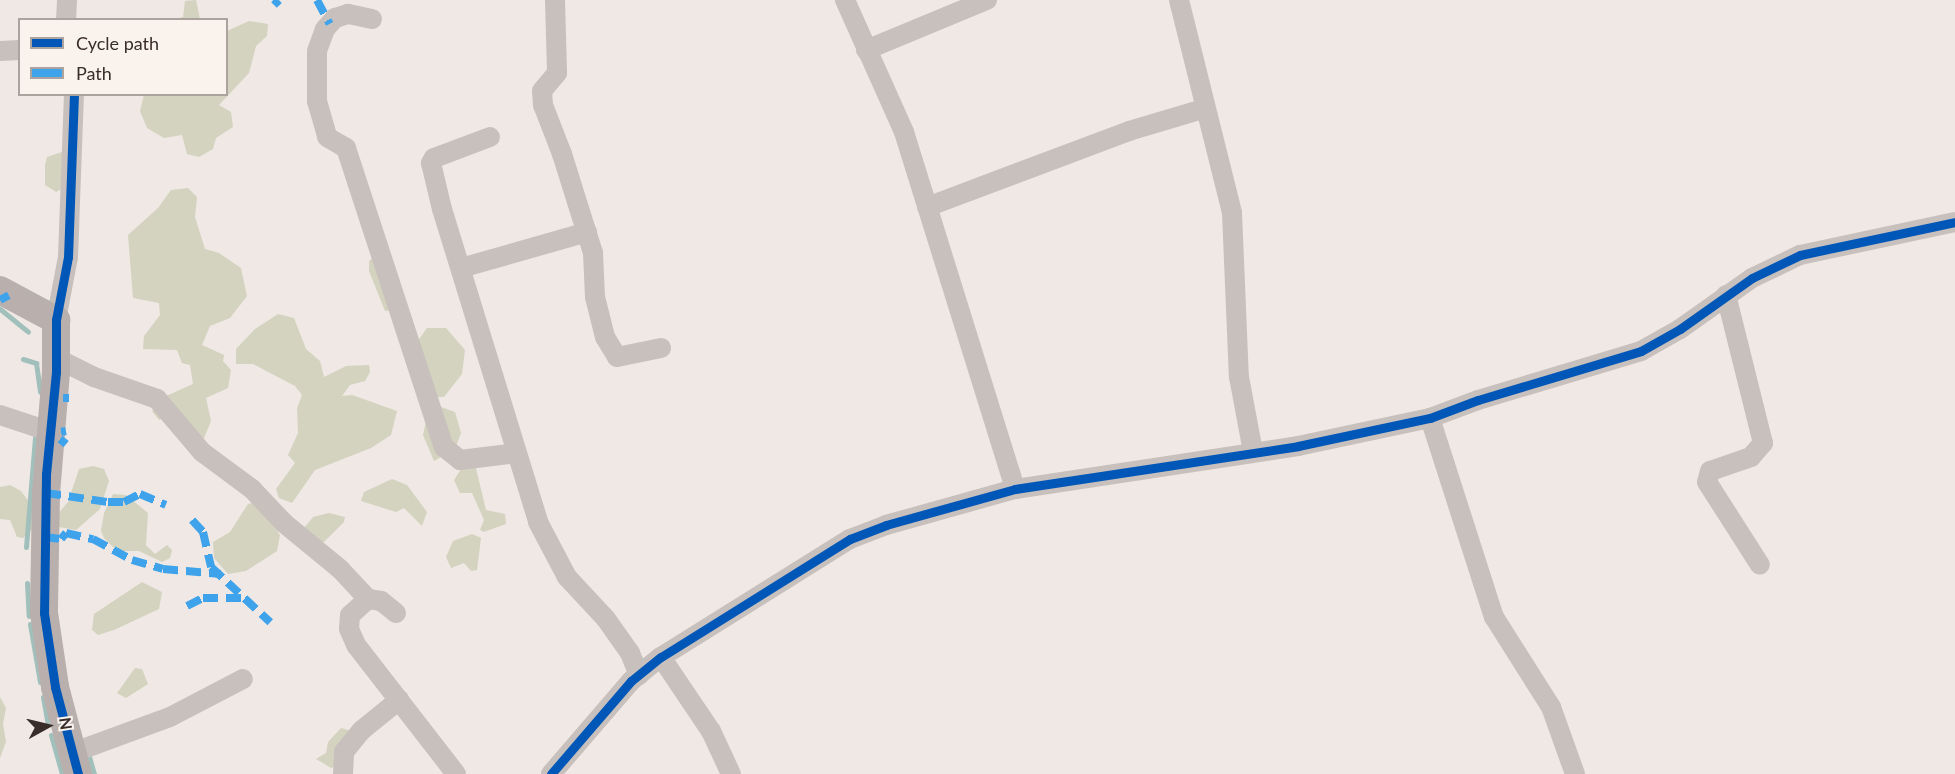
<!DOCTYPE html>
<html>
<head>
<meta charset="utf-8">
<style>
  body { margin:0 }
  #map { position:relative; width:1955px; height:774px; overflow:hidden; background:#efe8e4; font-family:Lato,sans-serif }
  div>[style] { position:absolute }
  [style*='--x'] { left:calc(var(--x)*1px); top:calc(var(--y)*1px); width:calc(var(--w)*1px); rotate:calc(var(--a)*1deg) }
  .green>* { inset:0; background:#d3d3bf }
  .stream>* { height:5px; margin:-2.5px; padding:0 2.5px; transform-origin:2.5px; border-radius:2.5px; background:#a1c0bb }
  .street>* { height:20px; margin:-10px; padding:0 10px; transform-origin:10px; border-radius:10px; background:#c8c0bc }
  .secondary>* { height:28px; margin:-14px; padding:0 14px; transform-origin:14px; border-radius:14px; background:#b9b0ad }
  .quiet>* { height:8px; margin-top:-4px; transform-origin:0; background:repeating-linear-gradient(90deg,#3fa3eb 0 15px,transparent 0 23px) }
  .cycleway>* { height:9px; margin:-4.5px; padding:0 4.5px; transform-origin:4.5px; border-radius:4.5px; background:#0057b8 }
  span { translate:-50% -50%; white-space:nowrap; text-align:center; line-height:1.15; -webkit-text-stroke:4.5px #faf2ec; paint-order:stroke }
  .legend { position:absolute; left:18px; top:18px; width:210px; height:78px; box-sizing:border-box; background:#faf2ec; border:2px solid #ada39e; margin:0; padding:8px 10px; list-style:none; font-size:18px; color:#392d2a }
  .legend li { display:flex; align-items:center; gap:12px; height:30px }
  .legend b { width:30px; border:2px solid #ada39e }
  .north { position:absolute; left:18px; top:696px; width:60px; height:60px; -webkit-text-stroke:4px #faf2ec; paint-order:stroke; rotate:82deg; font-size:16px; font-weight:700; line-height:24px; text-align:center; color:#392d2a }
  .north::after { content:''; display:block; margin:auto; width:21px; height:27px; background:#392d2a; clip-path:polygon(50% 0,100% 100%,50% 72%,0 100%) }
</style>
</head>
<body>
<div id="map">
  <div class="green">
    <div style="clip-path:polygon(196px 0,200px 19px,175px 19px,183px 17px,185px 1px)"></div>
    <div style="clip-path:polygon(249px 21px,268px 24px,267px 36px,256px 46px,249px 73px,219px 105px,231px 112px,233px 127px,216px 138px,213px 149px,199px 157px,187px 154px,182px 135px,164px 138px,147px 128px,140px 111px,144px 95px,226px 94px,227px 31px)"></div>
    <div style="clip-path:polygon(65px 151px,66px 186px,56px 192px,45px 185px,45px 165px,47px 157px)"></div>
    <div style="clip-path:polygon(188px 188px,197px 197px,195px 217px,205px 249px,219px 253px,241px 268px,247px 296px,230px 318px,210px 326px,202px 345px,224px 355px,223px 361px,231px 370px,228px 388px,206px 398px,211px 421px,204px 438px,187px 443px,182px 436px,185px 416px,178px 412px,159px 420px,152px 411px,166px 396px,193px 384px,190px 365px,182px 363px,177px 350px,143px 349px,144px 336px,160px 315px,159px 303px,133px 298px,128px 235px,158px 208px,171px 190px)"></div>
    <div style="clip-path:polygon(383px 249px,401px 309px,385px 311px,369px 271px,369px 261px)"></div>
    <div style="clip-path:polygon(278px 314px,294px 318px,306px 349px,320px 361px,324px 377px,346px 366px,369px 365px,370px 372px,365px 381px,350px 385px,342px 396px,352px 395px,397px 411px,391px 435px,371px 448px,315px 470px,292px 503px,279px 498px,276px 489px,295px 463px,288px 455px,298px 433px,297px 408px,302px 395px,295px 386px,253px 364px,236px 364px,236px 349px,255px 329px)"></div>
    <div style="clip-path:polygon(427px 328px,446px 328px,465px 350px,462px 374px,444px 397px,433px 397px,417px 342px)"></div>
    <div style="clip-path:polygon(441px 407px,455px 412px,461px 433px,455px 449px,434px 461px,423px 435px,426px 421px)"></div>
    <div style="clip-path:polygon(475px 464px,486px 510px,505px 514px,506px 524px,484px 532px,480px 530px,484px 520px,472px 493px,460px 493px,454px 480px,463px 466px)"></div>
    <div style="clip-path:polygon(93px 466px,104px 469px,109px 481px,100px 509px,76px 530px,53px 526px,52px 521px,68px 502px,79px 469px)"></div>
    <div style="clip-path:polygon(392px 479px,407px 485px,427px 512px,422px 526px,404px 508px,396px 512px,361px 501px,364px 492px)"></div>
    <div style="clip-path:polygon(10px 485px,21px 491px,35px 510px,34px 527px,23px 538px,17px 537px,10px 520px,0 519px,0 487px)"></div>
    <div style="clip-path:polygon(113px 494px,126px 495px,148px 513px,146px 545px,155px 554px,167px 545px,172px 550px,170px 558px,162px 562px,139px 551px,117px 551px,104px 538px,101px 531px,104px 513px)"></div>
    <div style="clip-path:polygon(257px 502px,280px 535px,277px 551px,246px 571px,228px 574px,214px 558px,213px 542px,230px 532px,248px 504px)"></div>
    <div style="clip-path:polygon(329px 513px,345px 517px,344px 522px,324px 542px,310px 548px,304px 528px,313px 517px)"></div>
    <div style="clip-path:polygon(472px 534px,481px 538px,477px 570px,471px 571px,464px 563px,451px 568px,446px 557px,453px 541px)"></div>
    <div style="clip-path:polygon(142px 582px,162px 592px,159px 609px,114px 630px,98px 635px,92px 630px,94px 614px)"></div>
    <div style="clip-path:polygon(135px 668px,142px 669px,148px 684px,126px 698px,117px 693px)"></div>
    <div style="clip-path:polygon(0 697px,6px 708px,3px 724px,6px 742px,0 758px)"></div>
    <div style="clip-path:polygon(341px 728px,355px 732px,347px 762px,331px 768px,316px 759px,326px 753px,328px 742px)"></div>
  </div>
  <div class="stream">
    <div style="--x:0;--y:309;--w:36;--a:39"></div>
    <div style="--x:23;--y:359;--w:14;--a:17"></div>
    <div style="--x:36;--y:363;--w:29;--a:82"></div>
    <div style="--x:26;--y:547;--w:110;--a:-85.3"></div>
    <div style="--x:27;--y:583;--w:33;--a:87"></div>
    <div style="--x:30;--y:624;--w:59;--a:80.2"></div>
    <div style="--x:43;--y:697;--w:27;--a:80"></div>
    <div style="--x:51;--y:735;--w:41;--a:74.2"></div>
    <div style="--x:88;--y:753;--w:22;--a:74"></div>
  </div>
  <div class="street">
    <div style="--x:555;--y:0;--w:73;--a:88.4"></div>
    <div style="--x:557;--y:73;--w:23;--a:130"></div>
    <div style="--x:542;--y:91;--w:14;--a:86"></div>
    <div style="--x:543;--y:105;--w:53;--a:68.8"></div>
    <div style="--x:562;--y:154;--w:104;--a:72.6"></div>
    <div style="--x:593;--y:253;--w:44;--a:87.4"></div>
    <div style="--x:595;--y:297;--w:41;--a:76"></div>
    <div style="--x:605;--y:337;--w:23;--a:59"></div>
    <div style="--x:617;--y:357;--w:45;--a:-11.6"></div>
    <div style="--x:845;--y:0;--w:145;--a:65.9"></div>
    <div style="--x:904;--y:132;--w:374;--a:72.7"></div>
    <div style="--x:1179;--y:0;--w:219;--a:76"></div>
    <div style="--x:1232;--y:213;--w:164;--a:87.6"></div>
    <div style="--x:1239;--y:377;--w:76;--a:79.4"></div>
    <div style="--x:372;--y:19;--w:25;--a:-168"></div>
    <div style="--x:348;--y:14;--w:14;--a:163"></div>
    <div style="--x:335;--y:18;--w:15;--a:132"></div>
    <div style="--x:325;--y:29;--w:23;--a:110"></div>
    <div style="--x:317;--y:51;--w:50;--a:90"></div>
    <div style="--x:317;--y:101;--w:37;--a:74"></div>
    <div style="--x:327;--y:137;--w:22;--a:30"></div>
    <div style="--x:346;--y:148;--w:315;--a:71.9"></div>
    <div style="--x:444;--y:447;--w:21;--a:39"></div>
    <div style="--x:460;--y:460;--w:57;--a:-7"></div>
    <div style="--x:66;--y:20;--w:20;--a:-87"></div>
    <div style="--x:866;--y:50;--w:131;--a:-22.5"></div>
    <div style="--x:0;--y:51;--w:20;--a:-3"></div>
    <div style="--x:490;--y:137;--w:60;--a:159.4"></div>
    <div style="--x:434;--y:158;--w:6;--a:121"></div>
    <div style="--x:431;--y:163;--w:47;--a:76.6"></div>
    <div style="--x:442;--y:209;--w:327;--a:72.9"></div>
    <div style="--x:538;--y:522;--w:62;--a:62.2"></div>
    <div style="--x:567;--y:577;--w:57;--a:47.1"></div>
    <div style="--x:606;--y:619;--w:42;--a:54.8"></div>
    <div style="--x:630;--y:653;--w:24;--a:68"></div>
    <div style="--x:927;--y:207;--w:216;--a:-20.6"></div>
    <div style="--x:1129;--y:131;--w:77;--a:-16.6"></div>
    <div style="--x:461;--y:268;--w:131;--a:-15.9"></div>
    <div style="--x:1726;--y:295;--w:153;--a:76"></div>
    <div style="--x:1763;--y:443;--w:18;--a:131"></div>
    <div style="--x:1751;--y:457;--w:43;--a:161.1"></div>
    <div style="--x:1710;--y:471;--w:11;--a:105"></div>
    <div style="--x:1707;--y:482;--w:98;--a:57.4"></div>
    <div style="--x:56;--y:320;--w:64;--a:-79.2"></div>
    <div style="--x:68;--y:257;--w:163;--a:-87.9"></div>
    <div style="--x:56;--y:358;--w:42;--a:26.6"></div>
    <div style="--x:94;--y:377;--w:67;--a:19.2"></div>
    <div style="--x:157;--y:399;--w:70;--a:49.7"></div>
    <div style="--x:202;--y:452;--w:62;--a:36.5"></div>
    <div style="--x:252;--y:489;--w:47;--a:46.7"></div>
    <div style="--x:284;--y:523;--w:72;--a:39.4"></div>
    <div style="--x:340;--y:569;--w:41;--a:47"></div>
    <div style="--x:0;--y:415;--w:54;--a:18.4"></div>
    <div style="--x:1430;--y:418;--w:209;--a:72.2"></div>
    <div style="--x:1494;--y:617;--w:107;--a:57.7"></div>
    <div style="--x:1551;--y:707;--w:71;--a:70.3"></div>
    <div style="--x:396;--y:613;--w:19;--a:-141"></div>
    <div style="--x:381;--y:601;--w:13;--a:-171"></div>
    <div style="--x:368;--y:599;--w:24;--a:138"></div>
    <div style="--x:350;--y:615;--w:14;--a:94"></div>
    <div style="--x:349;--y:629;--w:17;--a:66"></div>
    <div style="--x:356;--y:645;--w:163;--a:52.2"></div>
    <div style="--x:661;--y:657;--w:89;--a:56"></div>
    <div style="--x:711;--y:731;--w:47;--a:65.1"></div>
    <div style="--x:72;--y:753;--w:104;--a:-20.2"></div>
    <div style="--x:170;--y:717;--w:82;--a:-27.5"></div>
    <div style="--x:343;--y:774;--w:22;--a:-87"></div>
    <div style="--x:344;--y:752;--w:28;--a:-51"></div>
    <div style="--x:362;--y:730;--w:48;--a:-39"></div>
    <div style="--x:551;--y:774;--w:123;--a:-49.3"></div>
    <div style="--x:631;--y:681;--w:38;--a:-39"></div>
    <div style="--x:661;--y:657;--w:223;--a:-32"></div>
    <div style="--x:850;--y:539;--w:39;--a:-21"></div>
    <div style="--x:886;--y:525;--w:134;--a:-15.6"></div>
    <div style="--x:1015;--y:489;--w:286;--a:-8.6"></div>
    <div style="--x:1298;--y:446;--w:135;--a:-12"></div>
    <div style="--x:1430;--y:418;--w:51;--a:-20.6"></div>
    <div style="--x:1478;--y:400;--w:170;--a:-16.7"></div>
    <div style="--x:1641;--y:351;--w:45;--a:-29.4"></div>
    <div style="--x:1680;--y:329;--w:88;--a:-35.3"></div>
    <div style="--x:1752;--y:278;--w:53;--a:-25.6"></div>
    <div style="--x:1800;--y:255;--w:158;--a:-12"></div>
  </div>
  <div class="secondary">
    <div style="--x:0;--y:290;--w:64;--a:28.2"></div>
    <div style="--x:56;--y:320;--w:52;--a:90"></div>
    <div style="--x:56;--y:372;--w:121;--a:94.7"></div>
    <div style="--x:46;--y:493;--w:120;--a:91"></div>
    <div style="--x:44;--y:613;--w:75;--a:81.5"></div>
    <div style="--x:55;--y:687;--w:90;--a:75.2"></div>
  </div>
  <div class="quiet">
    <div style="--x:317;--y:0;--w:27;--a:62"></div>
    <div style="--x:274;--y:5;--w:7;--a:-45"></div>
    <div style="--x:0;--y:300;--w:10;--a:-29"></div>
    <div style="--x:63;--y:398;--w:6;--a:0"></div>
    <div style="--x:61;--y:432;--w:5;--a:-11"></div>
    <div style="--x:60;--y:439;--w:8;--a:40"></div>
    <div style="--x:46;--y:493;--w:63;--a:8.3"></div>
    <div style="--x:108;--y:502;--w:16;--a:0"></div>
    <div style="--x:124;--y:502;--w:18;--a:-27"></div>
    <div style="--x:140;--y:494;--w:28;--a:23"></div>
    <div style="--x:192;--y:520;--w:16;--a:47"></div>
    <div style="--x:203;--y:532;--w:36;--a:77"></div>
    <div style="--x:211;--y:567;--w:81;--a:43"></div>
    <div style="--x:44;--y:537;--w:17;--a:7"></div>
    <div style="--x:61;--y:539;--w:8;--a:-50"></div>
    <div style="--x:66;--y:533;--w:28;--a:13"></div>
    <div style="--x:93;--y:539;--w:44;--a:28.3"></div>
    <div style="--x:132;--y:560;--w:32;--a:16"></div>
    <div style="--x:163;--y:569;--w:58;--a:4.9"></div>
    <div style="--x:187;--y:606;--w:18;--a:-27"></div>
    <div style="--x:203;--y:598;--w:42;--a:0"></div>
  </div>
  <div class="cycleway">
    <div style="--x:74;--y:94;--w:163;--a:92.1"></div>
    <div style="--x:68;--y:257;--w:64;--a:100.8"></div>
    <div style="--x:56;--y:320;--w:52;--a:90"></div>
    <div style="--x:56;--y:372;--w:102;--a:95.6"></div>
    <div style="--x:46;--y:474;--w:139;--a:90.8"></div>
    <div style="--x:44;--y:613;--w:75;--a:81.5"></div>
    <div style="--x:55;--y:687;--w:90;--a:75.2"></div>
    <div style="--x:551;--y:774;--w:123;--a:-49.3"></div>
    <div style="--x:631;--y:681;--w:38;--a:-39"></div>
    <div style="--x:661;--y:657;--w:223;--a:-32"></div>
    <div style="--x:850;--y:539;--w:39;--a:-21"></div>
    <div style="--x:886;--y:525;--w:134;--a:-15.6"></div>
    <div style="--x:1015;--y:489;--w:286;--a:-8.6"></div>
    <div style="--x:1298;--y:446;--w:135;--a:-12"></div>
    <div style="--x:1430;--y:418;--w:51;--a:-20.6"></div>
    <div style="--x:1478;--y:400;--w:170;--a:-16.7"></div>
    <div style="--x:1641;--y:351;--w:45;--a:-29.4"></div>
    <div style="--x:1680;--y:329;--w:88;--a:-35.3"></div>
    <div style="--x:1752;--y:278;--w:53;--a:-25.6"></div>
    <div style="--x:1800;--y:255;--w:158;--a:-12"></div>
  </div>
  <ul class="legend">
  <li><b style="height:8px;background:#0057b8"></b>Cycle path</li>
  <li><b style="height:8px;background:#3fa3eb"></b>Path</li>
  </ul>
  <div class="north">N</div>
</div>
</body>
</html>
